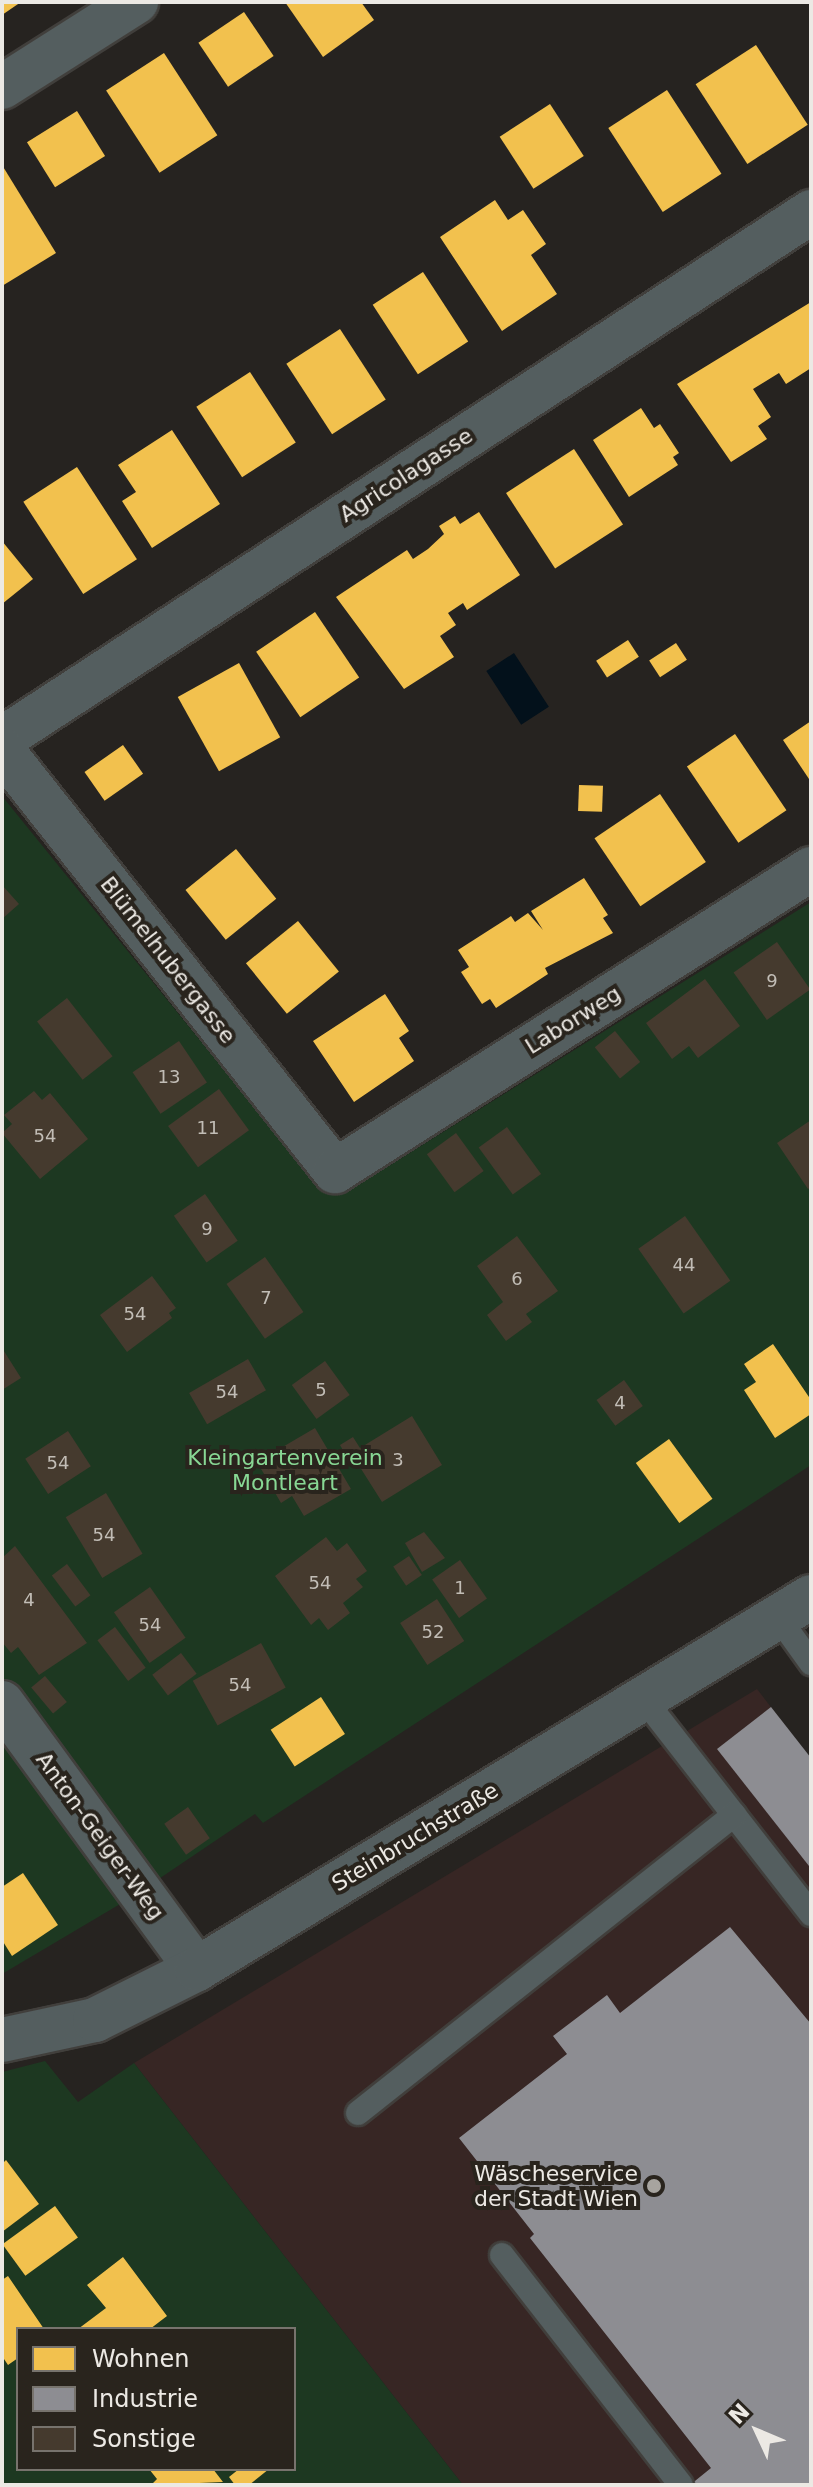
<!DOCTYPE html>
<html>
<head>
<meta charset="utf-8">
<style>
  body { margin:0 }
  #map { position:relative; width:813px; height:2487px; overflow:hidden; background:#262320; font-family:"DejaVu Sans",sans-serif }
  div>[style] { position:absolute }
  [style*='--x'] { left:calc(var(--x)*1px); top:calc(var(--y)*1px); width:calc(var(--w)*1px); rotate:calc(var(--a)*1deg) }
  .industrial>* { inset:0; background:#372624 }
  .green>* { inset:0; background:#1d3821 }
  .water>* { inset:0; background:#03111b; transform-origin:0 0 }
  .homes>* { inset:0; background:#f2c14e; transform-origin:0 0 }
  .industry>* { inset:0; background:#8d8d92 }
  .building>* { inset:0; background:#453a2e; transform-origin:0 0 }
  .roads { filter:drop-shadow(2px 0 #413f3c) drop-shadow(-2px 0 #413f3c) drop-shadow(0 2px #413f3c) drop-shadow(0 -2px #413f3c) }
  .lane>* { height:24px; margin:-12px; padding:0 12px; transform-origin:12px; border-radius:12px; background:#545e5f }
  .street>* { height:44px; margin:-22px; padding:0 22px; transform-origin:22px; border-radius:22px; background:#545e5f }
  .dots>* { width:22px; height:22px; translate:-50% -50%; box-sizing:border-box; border:4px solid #29241d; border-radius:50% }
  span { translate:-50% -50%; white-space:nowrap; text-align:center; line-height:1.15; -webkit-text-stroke:8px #29241d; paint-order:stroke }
  .number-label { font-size:18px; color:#c2bdb6 }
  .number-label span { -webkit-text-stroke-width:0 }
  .street-label { font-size:22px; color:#ece9e4 }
  .park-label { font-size:22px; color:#88d794 }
  .poi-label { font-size:22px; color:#ece9e4 }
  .right { translate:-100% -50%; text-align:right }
  .frame { position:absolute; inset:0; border:4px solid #ece9e4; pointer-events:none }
  .legend { position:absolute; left:16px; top:2327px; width:280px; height:144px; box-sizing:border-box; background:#29241d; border:2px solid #77736d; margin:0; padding:10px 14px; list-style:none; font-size:24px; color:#ece9e4 }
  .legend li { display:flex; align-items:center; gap:16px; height:40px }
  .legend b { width:40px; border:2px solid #77736d }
  .north { position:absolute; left:717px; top:2391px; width:80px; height:80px; -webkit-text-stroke:6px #29241d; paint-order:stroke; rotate:314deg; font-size:22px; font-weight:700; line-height:32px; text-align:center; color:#ece9e4 }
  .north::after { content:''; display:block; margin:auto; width:28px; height:36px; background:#ece9e4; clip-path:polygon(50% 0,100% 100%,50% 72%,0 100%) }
</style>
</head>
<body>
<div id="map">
  <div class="industrial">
    <div style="clip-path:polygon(757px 1689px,811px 1759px,811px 2485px,463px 2485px,134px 2063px)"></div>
  </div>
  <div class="green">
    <div style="clip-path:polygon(2px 796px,318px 1186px,344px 1194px,811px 902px,811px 1465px,263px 1823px,255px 1814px,132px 1897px,2px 1974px)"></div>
    <div style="clip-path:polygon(evenodd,45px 2061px,78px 2102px,134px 2063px,463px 2485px,2px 2485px,2px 2072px,45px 2061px,18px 2329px,294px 2329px,294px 2469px,18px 2469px,18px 2329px)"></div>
  </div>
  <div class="water">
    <div style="left:514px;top:653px;width:64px;height:33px;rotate:57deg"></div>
  </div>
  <div class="homes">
    <div style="clip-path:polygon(2px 2px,21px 2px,2px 15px)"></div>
    <div style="clip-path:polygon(285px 2px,361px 2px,374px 20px,323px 57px)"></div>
    <div style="left:244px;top:12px;width:53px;height:55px;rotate:56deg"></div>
    <div style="left:756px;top:45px;width:95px;height:72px;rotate:57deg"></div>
    <div style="left:164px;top:53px;width:98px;height:69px;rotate:57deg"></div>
    <div style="left:667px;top:90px;width:100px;height:70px;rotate:57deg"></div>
    <div style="left:550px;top:104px;width:62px;height:60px;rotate:57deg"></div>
    <div style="left:77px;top:111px;width:53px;height:59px;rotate:58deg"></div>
    <div style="clip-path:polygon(2px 165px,56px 253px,2px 286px)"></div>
    <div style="clip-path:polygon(495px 200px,508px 220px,523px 210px,546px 244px,531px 255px,557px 294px,502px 331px,440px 237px)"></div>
    <div style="left:423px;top:272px;width:83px;height:60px;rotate:57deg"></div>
    <div style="clip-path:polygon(811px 302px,811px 368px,786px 384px,779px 373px,753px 389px,771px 417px,758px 426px,767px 439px,731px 462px,677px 384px)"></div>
    <div style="left:340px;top:329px;width:84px;height:64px;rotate:57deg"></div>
    <div style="left:250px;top:372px;width:84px;height:64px;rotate:57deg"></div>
    <div style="clip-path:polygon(641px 408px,654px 428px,660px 424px,679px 453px,673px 457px,678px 465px,629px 497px,593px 440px)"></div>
    <div style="clip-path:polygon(172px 430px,220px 504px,152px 548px,122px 501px,136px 492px,118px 465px)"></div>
    <div style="left:574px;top:449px;width:90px;height:81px;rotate:57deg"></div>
    <div style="left:77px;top:467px;width:110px;height:64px;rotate:57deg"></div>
    <div style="clip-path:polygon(479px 512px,520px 575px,467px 610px,463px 603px,448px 613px,456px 625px,440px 636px,454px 657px,404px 689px,336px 597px,407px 550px,413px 559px,428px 549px,444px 534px,439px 526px,455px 516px,460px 524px)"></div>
    <div style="clip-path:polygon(2px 541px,33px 579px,2px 604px)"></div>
    <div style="left:315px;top:612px;width:79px;height:71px;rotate:56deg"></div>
    <div style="left:628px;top:640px;width:20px;height:38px;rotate:57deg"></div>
    <div style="left:676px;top:643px;width:20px;height:32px;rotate:57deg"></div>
    <div style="left:239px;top:663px;width:85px;height:70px;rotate:61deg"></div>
    <div style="clip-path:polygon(811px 721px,811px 782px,783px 740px)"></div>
    <div style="left:735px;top:734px;width:92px;height:58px;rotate:56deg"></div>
    <div style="left:123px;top:745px;width:35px;height:47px;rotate:55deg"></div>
    <div style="left:579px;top:785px;width:24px;height:26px;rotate:2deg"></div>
    <div style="left:660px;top:794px;width:82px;height:79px;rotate:56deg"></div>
    <div style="left:236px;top:849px;width:64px;height:65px;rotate:51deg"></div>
    <div style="clip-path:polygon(584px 878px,608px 915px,603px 918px,613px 933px,545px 968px,548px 974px,496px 1008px,490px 999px,482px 1004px,461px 972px,469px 967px,458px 950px,511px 916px,515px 922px,528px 913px,543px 930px,531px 911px)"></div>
    <div style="left:298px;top:921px;width:65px;height:67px;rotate:51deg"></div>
    <div style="clip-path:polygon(385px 994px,409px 1031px,399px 1038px,414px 1061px,354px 1102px,313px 1041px)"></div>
    <div style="clip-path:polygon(773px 1344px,811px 1400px,811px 1414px,775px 1438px,744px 1390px,756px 1382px,744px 1364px)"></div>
    <div style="left:669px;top:1439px;width:74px;height:41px;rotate:54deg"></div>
    <div style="left:321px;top:1697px;width:44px;height:60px;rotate:57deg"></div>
    <div style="clip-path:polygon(23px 1873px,58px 1925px,12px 1956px,2px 1940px,2px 1887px)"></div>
    <div style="clip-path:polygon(6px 2160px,39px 2204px,2px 2232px,2px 2164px)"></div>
    <div style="left:55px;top:2206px;width:39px;height:65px;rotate:54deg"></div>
    <div style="clip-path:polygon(123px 2257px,167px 2316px,150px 2329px,78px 2329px,106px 2308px,87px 2285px)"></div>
    <div style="clip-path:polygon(8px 2276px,44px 2329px,18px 2329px,18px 2358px,8px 2365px,2px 2356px,2px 2280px)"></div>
    <div style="clip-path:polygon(149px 2469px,213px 2469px,223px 2482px,151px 2485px,157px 2479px)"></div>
    <div style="clip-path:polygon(239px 2469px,269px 2469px,249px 2485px,235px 2485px,229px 2477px)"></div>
  </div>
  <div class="industry">
    <div style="clip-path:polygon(771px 1707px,811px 1758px,809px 1866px,717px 1749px)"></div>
    <div style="clip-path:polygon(730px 1927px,811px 2024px,811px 2485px,690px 2485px,711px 2468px,530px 2238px,534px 2234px,459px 2138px,567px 2054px,553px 2036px,607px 1995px,620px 2013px)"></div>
  </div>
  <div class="building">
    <div style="clip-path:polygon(2px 885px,19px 904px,2px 919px)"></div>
    <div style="left:777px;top:942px;width:58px;height:53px;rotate:55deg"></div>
    <div style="clip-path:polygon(705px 979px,740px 1026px,698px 1058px,689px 1046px,672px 1059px,646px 1023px)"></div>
    <div style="left:67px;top:998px;width:74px;height:38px;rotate:52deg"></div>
    <div style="left:615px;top:1031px;width:40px;height:26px;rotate:51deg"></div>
    <div style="left:179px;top:1041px;width:50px;height:56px;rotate:56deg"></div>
    <div style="left:219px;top:1089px;width:51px;height:63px;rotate:54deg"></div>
    <div style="clip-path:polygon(34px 1091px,42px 1100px,50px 1093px,88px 1139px,40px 1179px,2px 1133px,12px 1124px,4px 1115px)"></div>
    <div style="clip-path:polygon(811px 1120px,811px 1187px,808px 1189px,777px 1143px)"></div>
    <div style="left:507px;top:1127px;width:58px;height:35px;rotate:54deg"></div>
    <div style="left:456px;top:1133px;width:47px;height:36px;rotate:54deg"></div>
    <div style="left:205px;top:1194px;width:57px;height:38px;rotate:55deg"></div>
    <div style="left:685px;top:1216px;width:79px;height:57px;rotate:55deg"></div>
    <div style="clip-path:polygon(517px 1236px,558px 1291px,526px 1314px,532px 1322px,506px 1341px,487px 1315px,503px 1302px,477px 1266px)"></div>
    <div style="left:265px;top:1257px;width:67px;height:47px;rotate:55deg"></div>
    <div style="clip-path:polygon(152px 1276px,176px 1308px,169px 1313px,172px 1318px,127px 1352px,100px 1315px)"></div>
    <div style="clip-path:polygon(2px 1348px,21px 1378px,2px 1390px)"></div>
    <div style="left:248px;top:1359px;width:36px;height:68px;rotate:60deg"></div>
    <div style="left:325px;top:1361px;width:42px;height:41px;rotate:54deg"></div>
    <div style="left:624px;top:1380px;width:32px;height:34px;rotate:54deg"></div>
    <div style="clip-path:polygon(412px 1416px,442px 1465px,382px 1502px,351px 1453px,346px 1456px,340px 1445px,353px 1437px,360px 1448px)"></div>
    <div style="clip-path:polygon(315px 1428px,351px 1489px,304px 1516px,292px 1496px,281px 1503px,257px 1462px)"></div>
    <div style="left:68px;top:1431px;width:42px;height:51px;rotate:57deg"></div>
    <div style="left:106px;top:1493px;width:71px;height:47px;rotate:59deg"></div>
    <div style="clip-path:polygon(424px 1532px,445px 1558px,422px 1572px,405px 1543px)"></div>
    <div style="clip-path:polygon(326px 1537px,337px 1551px,347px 1543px,367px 1571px,356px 1579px,363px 1587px,343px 1603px,350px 1613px,328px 1630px,319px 1618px,311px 1625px,275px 1576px)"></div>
    <div style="clip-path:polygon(15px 1546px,87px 1643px,39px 1675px,18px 1647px,11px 1653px,2px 1642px,2px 1558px)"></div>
    <div style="left:409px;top:1556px;width:23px;height:19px;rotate:56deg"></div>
    <div style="left:460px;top:1560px;width:47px;height:34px;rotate:55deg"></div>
    <div style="left:67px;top:1564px;width:39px;height:19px;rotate:53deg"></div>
    <div style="left:150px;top:1587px;width:62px;height:44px;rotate:55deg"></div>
    <div style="left:437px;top:1599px;width:50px;height:44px;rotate:57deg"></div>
    <div style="left:115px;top:1627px;width:51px;height:22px;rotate:53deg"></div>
    <div style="left:261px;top:1643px;width:51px;height:78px;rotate:61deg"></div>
    <div style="left:181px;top:1653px;width:26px;height:36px;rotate:53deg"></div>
    <div style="left:45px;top:1676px;width:34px;height:18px;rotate:50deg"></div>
    <div style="left:188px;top:1807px;width:38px;height:29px;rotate:55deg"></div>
  </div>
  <div class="roads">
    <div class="lane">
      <div style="--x:778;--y:1617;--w:57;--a:54.3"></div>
      <div style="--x:643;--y:1698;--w:274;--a:52.1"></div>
      <div style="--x:358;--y:2113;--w:480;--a:-38.4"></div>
      <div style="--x:502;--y:2255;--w:291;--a:52.1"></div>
    </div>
    <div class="street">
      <div style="--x:2;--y:87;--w:159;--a:-32.4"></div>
      <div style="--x:2;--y:739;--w:966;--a:-33.08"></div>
      <div style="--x:2;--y:750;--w:537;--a:51.66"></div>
      <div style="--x:335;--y:1171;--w:564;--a:-32.39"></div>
      <div style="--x:2;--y:1703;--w:330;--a:53.8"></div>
      <div style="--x:2;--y:2040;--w:95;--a:-12.1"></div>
      <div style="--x:95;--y:2020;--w:114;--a:-26.6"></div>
      <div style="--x:197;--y:1969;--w:718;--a:-31.21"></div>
    </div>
  </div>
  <div class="dots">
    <div style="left:654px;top:2186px;background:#a7a49f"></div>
  </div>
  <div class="number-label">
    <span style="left:772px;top:981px">9</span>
    <span style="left:169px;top:1077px">13</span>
    <span style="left:208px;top:1128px">11</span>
    <span style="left:45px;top:1136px">54</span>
    <span style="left:207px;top:1229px">9</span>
    <span style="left:684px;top:1265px">44</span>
    <span style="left:517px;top:1279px">6</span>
    <span style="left:266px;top:1298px">7</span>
    <span style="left:135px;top:1314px">54</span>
    <span style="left:321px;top:1390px">5</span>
    <span style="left:227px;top:1392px">54</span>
    <span style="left:620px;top:1403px">4</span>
    <span style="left:398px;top:1460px">3</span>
    <span style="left:58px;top:1463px">54</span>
    <span style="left:104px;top:1535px">54</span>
    <span style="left:320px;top:1583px">54</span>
    <span style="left:460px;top:1588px">1</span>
    <span style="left:29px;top:1600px">4</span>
    <span style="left:150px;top:1625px">54</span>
    <span style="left:433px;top:1632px">52</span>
    <span style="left:240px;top:1685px">54</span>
  </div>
  <div class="street-label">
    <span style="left:406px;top:475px;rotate:-33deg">Agricolagasse</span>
    <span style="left:168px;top:960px;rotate:52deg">Blümelhubergasse</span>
    <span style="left:573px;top:1020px;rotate:-32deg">Laborweg</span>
    <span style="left:100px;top:1836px;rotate:54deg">Anton-Geiger-Weg</span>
    <span style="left:415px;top:1837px;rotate:-31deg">Steinbruchstraße</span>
  </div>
  <div class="park-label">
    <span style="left:285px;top:1470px">Kleingartenverein<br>Montleart</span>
  </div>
  <div class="poi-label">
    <span class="right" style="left:638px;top:2186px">Wäscheservice<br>der Stadt Wien</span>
  </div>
  <div class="frame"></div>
  <ul class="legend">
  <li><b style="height:22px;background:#f2c14e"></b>Wohnen</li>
  <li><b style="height:22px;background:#8d8d92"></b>Industrie</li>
  <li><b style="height:22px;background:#453a2e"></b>Sonstige</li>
  </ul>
  <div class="north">N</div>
</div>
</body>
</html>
